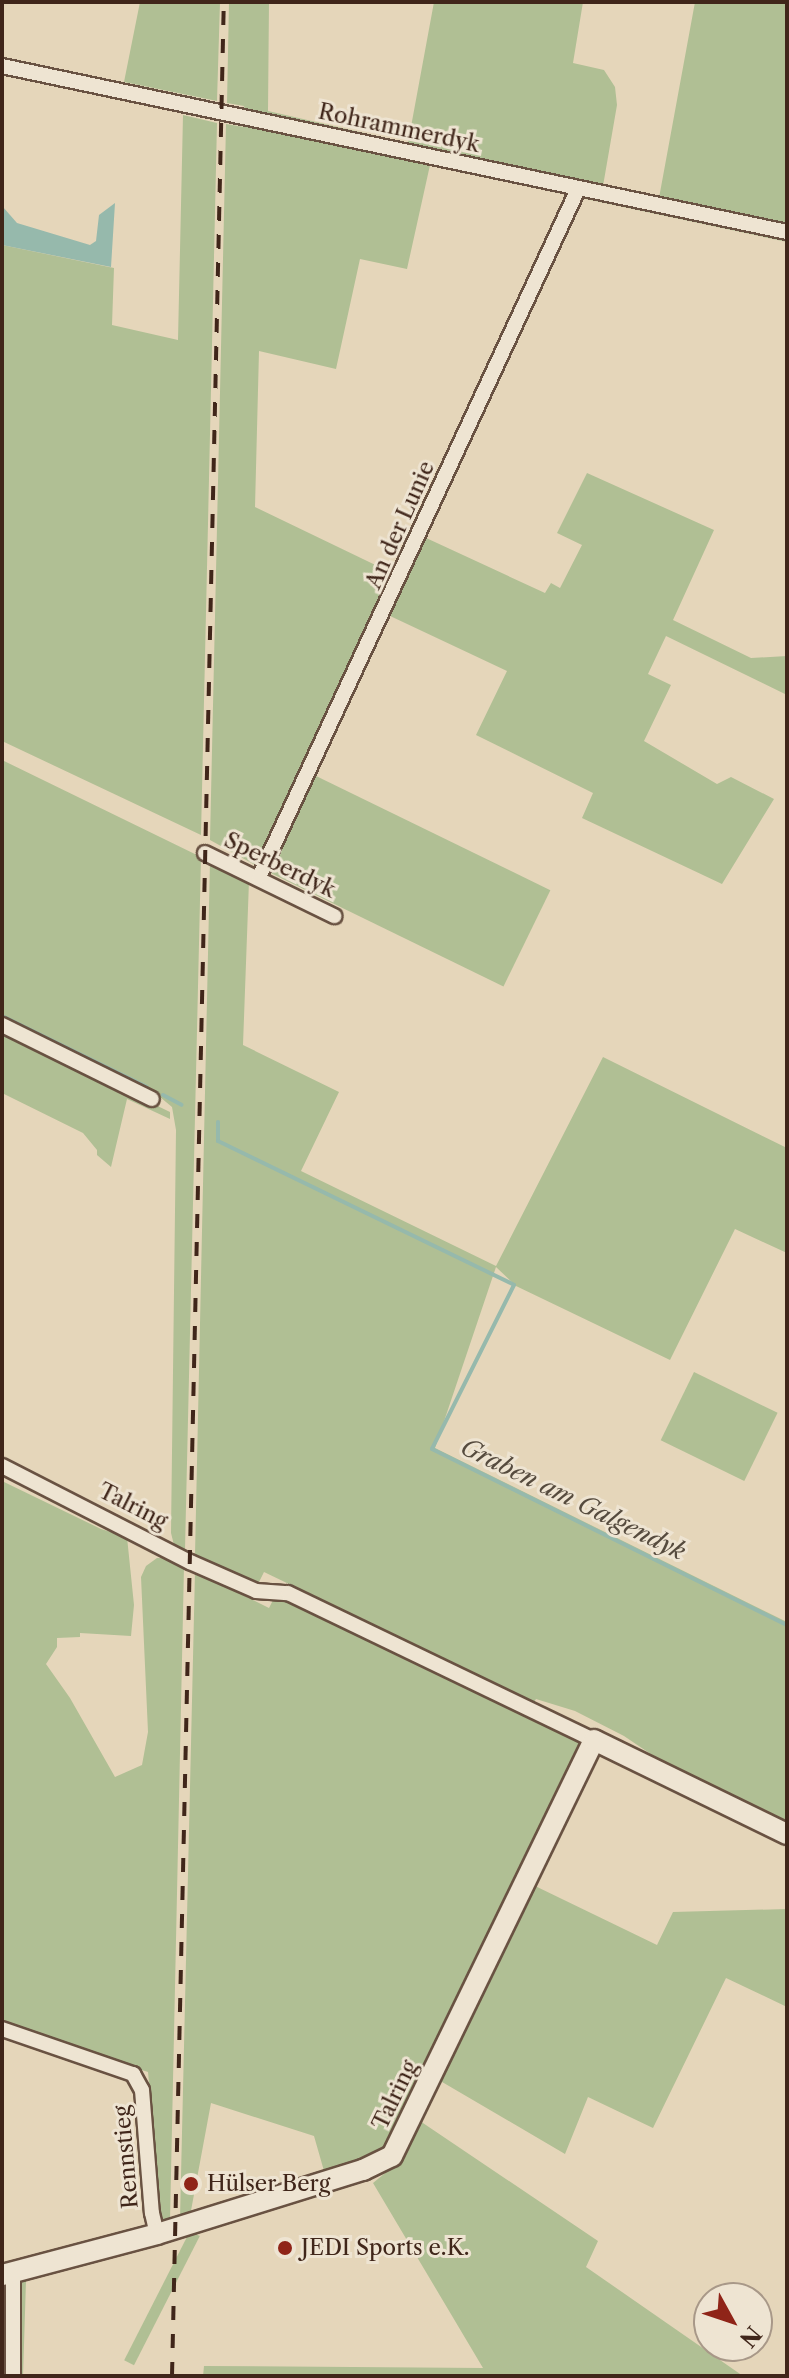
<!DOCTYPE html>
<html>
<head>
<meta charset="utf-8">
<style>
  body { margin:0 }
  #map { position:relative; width:789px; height:2378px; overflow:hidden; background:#e5d6ba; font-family:"Libre Caslon Text",serif }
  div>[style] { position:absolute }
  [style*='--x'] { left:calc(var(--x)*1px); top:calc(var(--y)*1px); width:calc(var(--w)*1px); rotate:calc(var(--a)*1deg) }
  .green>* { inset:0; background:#b0bf94; transform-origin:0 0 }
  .water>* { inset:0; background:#96b9ac }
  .stream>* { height:4px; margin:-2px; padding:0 2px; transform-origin:2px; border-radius:2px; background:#96b9ac }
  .roads { filter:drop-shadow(2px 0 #695242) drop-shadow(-2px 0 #695242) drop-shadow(0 2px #695242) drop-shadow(0 -2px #695242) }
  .street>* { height:14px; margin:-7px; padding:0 7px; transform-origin:7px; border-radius:7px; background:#eee4d2 }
  .secondary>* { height:20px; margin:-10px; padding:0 10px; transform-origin:10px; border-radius:10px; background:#eee4d2 }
  .rail>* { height:4px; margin-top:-2px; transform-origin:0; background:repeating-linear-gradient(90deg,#40261a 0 14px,transparent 0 28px) }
  .dots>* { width:22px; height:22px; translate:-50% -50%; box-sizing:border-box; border:4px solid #eee4d2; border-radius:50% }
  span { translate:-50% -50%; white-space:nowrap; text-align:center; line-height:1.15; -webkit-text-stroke:6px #eee4d2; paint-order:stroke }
  .street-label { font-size:22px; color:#40261a }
  .poi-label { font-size:22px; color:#40261a }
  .left { translate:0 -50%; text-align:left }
  .water-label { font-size:24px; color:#564b3e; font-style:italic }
  .frame { position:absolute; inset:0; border:4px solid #40261a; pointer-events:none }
  .north { position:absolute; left:693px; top:2282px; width:80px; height:80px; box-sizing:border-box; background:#eee4d2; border:2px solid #a89888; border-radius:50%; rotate:130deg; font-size:22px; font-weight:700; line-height:32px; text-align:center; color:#40261a }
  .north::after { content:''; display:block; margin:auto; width:28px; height:36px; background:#8f2418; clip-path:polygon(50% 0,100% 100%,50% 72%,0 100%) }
</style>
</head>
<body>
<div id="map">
  <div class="green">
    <div style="clip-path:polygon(140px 2px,220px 2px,217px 101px,124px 82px)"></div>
    <div style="clip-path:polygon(229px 2px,269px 2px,268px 111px,408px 143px,434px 2px,583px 2px,573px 63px,604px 70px,615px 87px,617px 105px,603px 186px,659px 198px,695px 2px,787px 2px,787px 222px,777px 227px,245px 113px,244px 106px,227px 103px)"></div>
    <div style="clip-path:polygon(183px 115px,217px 123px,201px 835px,2px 741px,2px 245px,114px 268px,112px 325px,178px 340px)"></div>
    <div style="clip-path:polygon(245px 119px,567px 195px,430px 165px,407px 269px,360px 259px,336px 369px,259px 351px,255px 507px,392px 573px,257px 866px,210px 840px,226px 124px,244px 127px)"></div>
    <div style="clip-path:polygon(584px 196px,787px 240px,787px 242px,581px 198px)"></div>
    <div style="clip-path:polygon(587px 473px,714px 530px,673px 620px,751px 658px,787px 656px,787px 695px,666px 636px,648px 674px,671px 685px,644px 741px,717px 784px,731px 777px,774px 799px,722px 884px,582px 818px,593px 793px,476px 735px,507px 671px,388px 615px,424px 537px,545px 593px,551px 583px,560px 588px,582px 545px,557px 533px)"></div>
    <div style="clip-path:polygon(2px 760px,201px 857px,185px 1550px,174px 1545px,171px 1533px,176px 1130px,172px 1107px,160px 1097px,2px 1020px)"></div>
    <div style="left:314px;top:775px;width:263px;height:107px;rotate:26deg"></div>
    <div style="clip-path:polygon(210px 861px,249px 881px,243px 1045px,339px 1092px,301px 1171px,496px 1266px,603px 1057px,787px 1148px,787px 1253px,735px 1229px,670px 1360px,516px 1286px,496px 1267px,435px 1448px,787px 1622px,787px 1823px,670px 1767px,624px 1736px,575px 1711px,536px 1699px,534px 1702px,264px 1572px,257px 1586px,195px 1555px)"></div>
    <div style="clip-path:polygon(2px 1031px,170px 1112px,170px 1119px,127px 1099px,111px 1167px,97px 1155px,97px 1150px,83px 1133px,2px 1093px)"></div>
    <div style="left:694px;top:1372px;width:93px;height:76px;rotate:26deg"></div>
    <div style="clip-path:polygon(2px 1481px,101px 1529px,127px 1537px,134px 1605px,131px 1636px,80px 1633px,80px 1637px,57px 1638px,57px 1647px,46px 1664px,70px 1698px,115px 1777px,142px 1765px,148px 1732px,141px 1577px,146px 1566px,157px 1558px,169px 1558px,184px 1566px,170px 2221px,162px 2224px,148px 2072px,2px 2025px)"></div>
    <div style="clip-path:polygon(195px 1571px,269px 1608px,275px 1596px,583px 1744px,389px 2144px,377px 2156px,324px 2171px,314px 2136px,211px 2103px,190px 2216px,180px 2219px)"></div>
    <div style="clip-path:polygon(531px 1884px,657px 1945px,673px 1912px,787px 1909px,787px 2007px,726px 1978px,653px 2128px,588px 2097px,565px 2154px,437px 2079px)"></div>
    <div style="clip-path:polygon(417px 2119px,598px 2241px,586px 2267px,743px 2376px,203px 2376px,204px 2366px,483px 2368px,373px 2183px,395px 2165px)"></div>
    <div style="left:190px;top:2231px;width:11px;height:145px;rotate:27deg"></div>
    <div style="clip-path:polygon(26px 2280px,23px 2376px,2px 2376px,2px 2282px)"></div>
  </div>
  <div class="water">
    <div style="clip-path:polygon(2px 193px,3px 207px,17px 223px,90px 245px,96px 241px,99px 215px,115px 203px,111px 267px,2px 245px)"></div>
  </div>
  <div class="stream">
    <div style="--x:2;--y:1016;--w:161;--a:26.1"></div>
    <div style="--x:163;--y:1095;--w:21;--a:28"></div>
    <div style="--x:218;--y:1122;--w:19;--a:90"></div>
    <div style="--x:218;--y:1141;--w:329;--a:25.9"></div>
    <div style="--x:514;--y:1285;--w:183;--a:116.6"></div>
    <div style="--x:432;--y:1449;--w:396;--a:26.4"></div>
  </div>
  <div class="roads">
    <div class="street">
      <div style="--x:2;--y:66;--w:802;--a:11.94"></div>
      <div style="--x:205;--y:853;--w:144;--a:26"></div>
      <div style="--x:259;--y:877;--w:758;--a:-65.12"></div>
      <div style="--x:2;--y:1025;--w:167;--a:26.3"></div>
      <div style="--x:2;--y:1466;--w:211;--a:27.1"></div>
      <div style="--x:190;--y:1562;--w:72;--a:23.7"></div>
      <div style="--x:256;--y:1591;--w:32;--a:4"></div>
      <div style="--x:288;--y:1593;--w:339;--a:25.7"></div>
      <div style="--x:2;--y:2029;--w:139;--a:19"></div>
      <div style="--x:133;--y:2074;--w:18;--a:61"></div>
      <div style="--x:142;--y:2090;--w:123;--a:85.4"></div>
      <div style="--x:152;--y:2213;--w:22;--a:77"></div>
      <div style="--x:13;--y:2376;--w:103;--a:-90"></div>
    </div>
    <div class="secondary">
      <div style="--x:2;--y:2275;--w:160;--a:-14.8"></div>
      <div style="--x:157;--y:2234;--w:216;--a:-17.3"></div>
      <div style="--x:363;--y:2170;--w:32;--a:-26"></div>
      <div style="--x:392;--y:2156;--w:462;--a:-64.1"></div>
      <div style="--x:594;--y:1740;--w:215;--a:26"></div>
    </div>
  </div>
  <div class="rail">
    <div style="--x:172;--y:2376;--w:2375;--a:-88.75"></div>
  </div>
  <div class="dots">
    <div style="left:191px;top:2184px;background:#8f2418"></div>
    <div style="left:285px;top:2248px;background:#8f2418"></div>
  </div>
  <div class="street-label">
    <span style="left:399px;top:128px;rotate:12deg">Rohrammerdyk</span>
    <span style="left:400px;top:525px;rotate:-66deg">An der Lunie</span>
    <span style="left:280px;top:865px;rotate:26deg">Sperberdyk</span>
    <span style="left:133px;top:1506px;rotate:27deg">Talring</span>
    <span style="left:395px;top:2095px;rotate:-64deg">Talring</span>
    <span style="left:126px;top:2157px;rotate:-95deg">Rennstieg</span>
  </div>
  <div class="poi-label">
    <span class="left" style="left:207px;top:2184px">Hülser Berg</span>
    <span class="left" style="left:301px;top:2248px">JEDI Sports e.K.</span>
  </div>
  <div class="water-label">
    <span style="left:573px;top:1499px;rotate:26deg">Graben am Galgendyk</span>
  </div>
  <div class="frame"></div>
  <div class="north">N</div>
</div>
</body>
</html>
